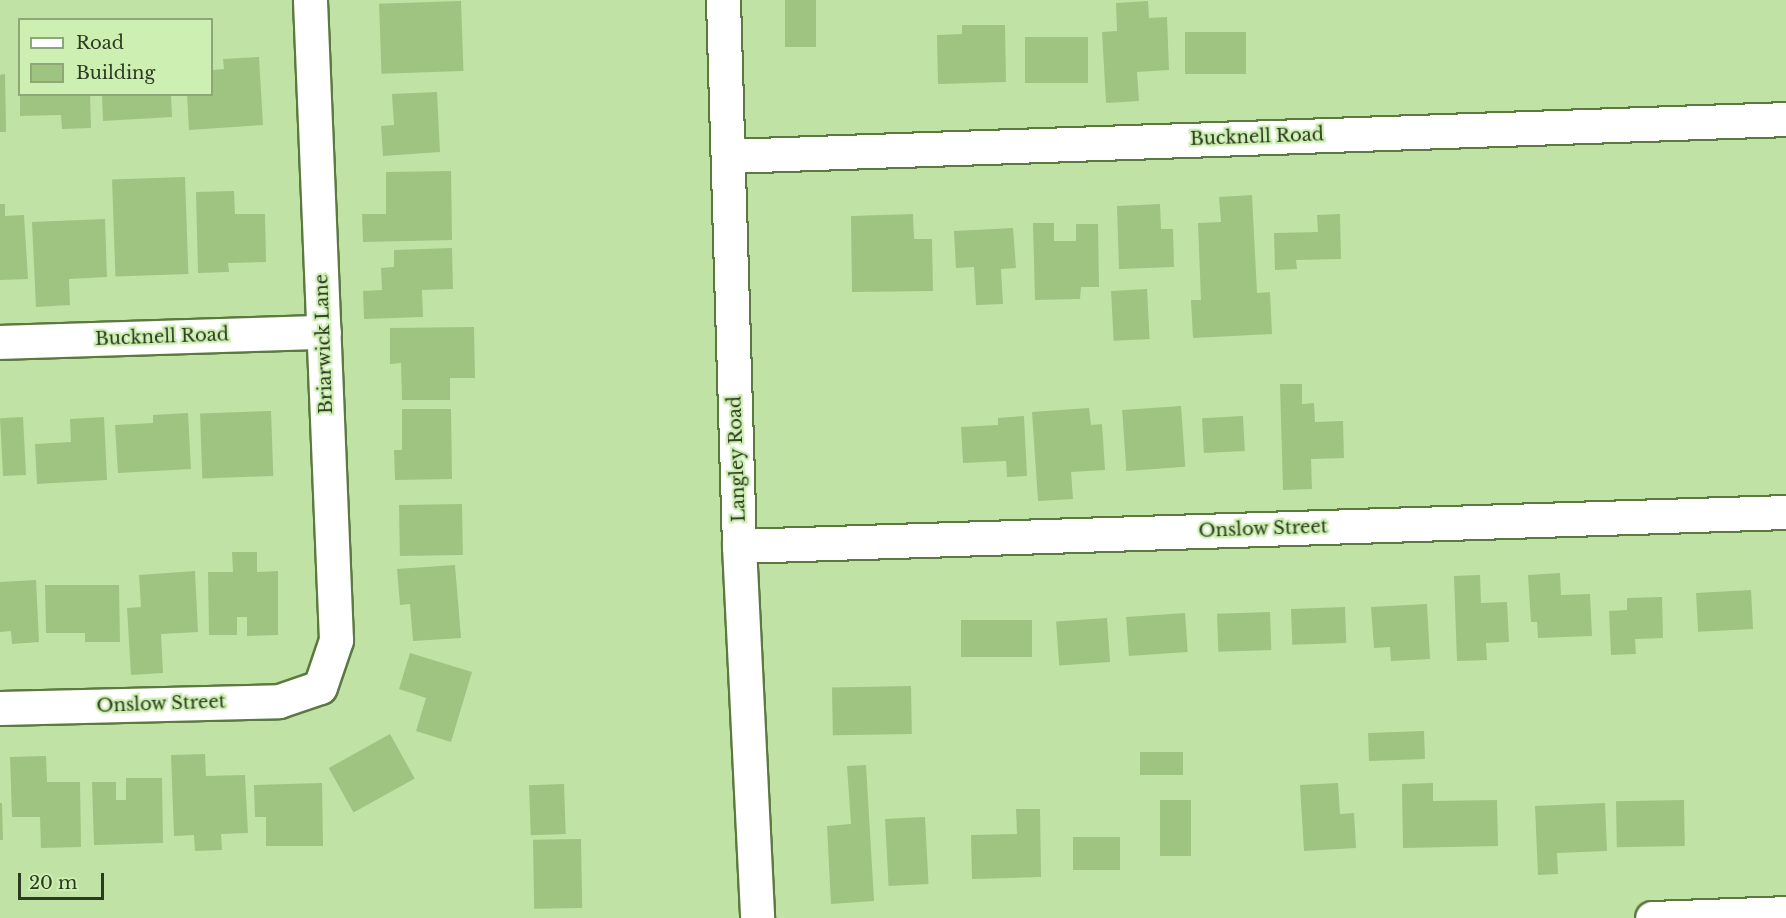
<!DOCTYPE html>
<html>
<head>
<meta charset="utf-8">
<style>
  body { margin:0 }
  #map { position:relative; width:1786px; height:918px; overflow:hidden; background:#c1e2a5; font-family:"Libre Baskerville",serif }
  div>[style] { position:absolute }
  [style*='--x'] { left:calc(var(--x)*1px); top:calc(var(--y)*1px); width:calc(var(--w)*1px); rotate:calc(var(--a)*1deg) }
  .building>* { inset:0; background:#9fc380; transform-origin:0 0 }
  .roads { filter:drop-shadow(2px 0 #5c7941) drop-shadow(-2px 0 #5c7941) drop-shadow(0 2px #5c7941) drop-shadow(0 -2px #5c7941) }
  .minor>* { height:33px; margin:-16.5px; padding:0 16.5px; transform-origin:16.5px; border-radius:16.5px; background:#fff }
  span { translate:-50% -50%; white-space:nowrap; text-align:center; line-height:1.15; -webkit-text-stroke:4.5px #cdefb2; paint-order:stroke }
  .street-label { font-size:18px; color:#2d3a22 }
  .legend { position:absolute; left:18px; top:18px; width:195px; height:78px; box-sizing:border-box; background:#cdefb2; border:2px solid #8da778; margin:0; padding:8px 10px; list-style:none; font-size:18px; color:#2d3a22 }
  .legend li { display:flex; align-items:center; gap:12px; height:30px }
  .legend b { width:30px; border:2px solid #8da778 }
  .scale { position:absolute; left:18px; top:873px; width:86px; height:27px; box-sizing:border-box; border:3px solid #2d3a22; border-top:0; padding-left:8px; font-size:18px; line-height:21px; white-space:nowrap; color:#2d3a22; -webkit-text-stroke:4px #cdefb2; paint-order:stroke }
</style>
</head>
<body>
<div id="map">
  <div class="building">
    <div style="left:785px;top:0;width:31px;height:47px"></div>
    <div style="left:461px;top:1px;width:70px;height:82px;rotate:88deg"></div>
    <div style="clip-path:polygon(1148px 1px,1149px 18px,1167px 17px,1169px 70px,1137px 72px,1139px 101px,1106px 103px,1102px 32px,1117px 31px,1116px 3px)"></div>
    <div style="clip-path:polygon(962px 25px,1005px 25px,1006px 82px,938px 84px,937px 35px,962px 34px)"></div>
    <div style="left:1185px;top:32px;width:61px;height:42px"></div>
    <div style="left:1088px;top:37px;width:46px;height:63px;rotate:90deg"></div>
    <div style="clip-path:polygon(259px 57px,263px 125px,189px 130px,187px 94px,212px 94px,212px 70px,224px 69px,223px 59px)"></div>
    <div style="clip-path:polygon(5px 74px,6px 132px,0 132px,0 75px)"></div>
    <div style="clip-path:polygon(437px 92px,440px 152px,383px 156px,381px 126px,394px 125px,392px 94px)"></div>
    <div style="clip-path:polygon(20px 94px,90px 94px,91px 128px,62px 129px,61px 115px,20px 116px)"></div>
    <div style="clip-path:polygon(102px 94px,171px 94px,172px 117px,103px 121px)"></div>
    <div style="clip-path:polygon(451px 171px,452px 240px,363px 242px,362px 214px,386px 214px,386px 172px)"></div>
    <div style="left:185px;top:177px;width:97px;height:73px;rotate:88deg"></div>
    <div style="clip-path:polygon(234px 191px,235px 214px,265px 214px,266px 262px,228px 263px,229px 272px,198px 273px,196px 192px)"></div>
    <div style="clip-path:polygon(1252px 195px,1257px 293px,1270px 292px,1272px 334px,1193px 338px,1191px 300px,1201px 300px,1198px 223px,1221px 222px,1219px 197px)"></div>
    <div style="clip-path:polygon(0 204px,5px 204px,5px 216px,24px 215px,28px 279px,0 280px)"></div>
    <div style="clip-path:polygon(1160px 204px,1161px 229px,1173px 229px,1174px 267px,1119px 269px,1117px 206px)"></div>
    <div style="clip-path:polygon(913px 214px,914px 239px,932px 239px,933px 291px,852px 292px,851px 216px)"></div>
    <div style="clip-path:polygon(1340px 214px,1341px 259px,1296px 260px,1297px 269px,1275px 270px,1274px 233px,1318px 232px,1317px 215px)"></div>
    <div style="clip-path:polygon(105px 219px,107px 277px,69px 279px,70px 305px,36px 307px,32px 222px)"></div>
    <div style="clip-path:polygon(1033px 223px,1054px 223px,1054px 241px,1076px 241px,1076px 224px,1098px 224px,1099px 287px,1081px 287px,1080px 299px,1035px 300px)"></div>
    <div style="clip-path:polygon(1013px 228px,1016px 268px,1001px 269px,1003px 304px,976px 305px,974px 267px,956px 268px,954px 231px)"></div>
    <div style="clip-path:polygon(452px 248px,453px 289px,422px 290px,423px 317px,364px 319px,363px 291px,382px 290px,381px 268px,394px 267px,394px 250px)"></div>
    <div style="left:1147px;top:289px;width:50px;height:36px;rotate:87deg"></div>
    <div style="clip-path:polygon(474px 327px,475px 378px,450px 378px,450px 400px,402px 400px,401px 363px,390px 364px,390px 328px)"></div>
    <div style="clip-path:polygon(1280px 384px,1302px 384px,1302px 404px,1314px 403px,1315px 422px,1343px 421px,1344px 458px,1311px 459px,1312px 489px,1283px 490px)"></div>
    <div style="left:1181px;top:406px;width:61px;height:59px;rotate:86deg"></div>
    <div style="clip-path:polygon(1089px 408px,1091px 425px,1102px 424px,1105px 470px,1071px 472px,1073px 499px,1038px 501px,1032px 412px)"></div>
    <div style="clip-path:polygon(402px 409px,451px 409px,452px 479px,395px 480px,394px 450px,402px 450px)"></div>
    <div style="left:271px;top:411px;width:65px;height:71px;rotate:88deg"></div>
    <div style="clip-path:polygon(188px 413px,191px 469px,118px 473px,115px 425px,153px 423px,153px 415px)"></div>
    <div style="clip-path:polygon(1024px 416px,1027px 476px,1007px 477px,1006px 461px,963px 463px,961px 427px,998px 425px,998px 418px)"></div>
    <div style="left:1243px;top:416px;width:35px;height:41px;rotate:87deg"></div>
    <div style="left:23px;top:417px;width:58px;height:23px;rotate:87deg"></div>
    <div style="clip-path:polygon(104px 417px,107px 480px,37px 484px,35px 444px,71px 442px,70px 419px)"></div>
    <div style="left:462px;top:504px;width:51px;height:63px;rotate:89deg"></div>
    <div style="clip-path:polygon(232px 552px,257px 552px,257px 572px,278px 571px,278px 635px,247px 636px,247px 617px,237px 617px,237px 635px,209px 635px,208px 572px,233px 572px)"></div>
    <div style="clip-path:polygon(455px 565px,461px 638px,413px 641px,410px 604px,400px 605px,397px 569px)"></div>
    <div style="clip-path:polygon(195px 571px,198px 632px,161px 634px,163px 673px,131px 675px,127px 608px,141px 607px,139px 575px)"></div>
    <div style="clip-path:polygon(1560px 573px,1561px 595px,1590px 594px,1592px 636px,1538px 638px,1537px 622px,1531px 622px,1528px 575px)"></div>
    <div style="clip-path:polygon(1480px 575px,1481px 603px,1507px 602px,1509px 642px,1486px 643px,1487px 660px,1457px 661px,1454px 576px)"></div>
    <div style="clip-path:polygon(36px 580px,39px 642px,12px 644px,11px 631px,0 632px,0 582px)"></div>
    <div style="clip-path:polygon(45px 585px,119px 585px,120px 642px,85px 642px,85px 633px,46px 633px)"></div>
    <div style="left:1751px;top:590px;width:39px;height:55px;rotate:87deg"></div>
    <div style="clip-path:polygon(1662px 597px,1663px 638px,1635px 639px,1636px 654px,1611px 655px,1609px 611px,1627px 610px,1627px 598px)"></div>
    <div style="clip-path:polygon(1427px 604px,1430px 659px,1391px 661px,1390px 647px,1374px 648px,1371px 607px)"></div>
    <div style="left:1345px;top:607px;width:36px;height:54px;rotate:88deg"></div>
    <div style="left:1270px;top:612px;width:38px;height:53px;rotate:88deg"></div>
    <div style="left:1185px;top:613px;width:39px;height:59px;rotate:86deg"></div>
    <div style="left:1107px;top:618px;width:44px;height:51px;rotate:86deg"></div>
    <div style="left:1032px;top:620px;width:37px;height:71px;rotate:90deg"></div>
    <div style="clip-path:polygon(410px 653px,472px 672px,451px 742px,416px 731px,426px 698px,399px 689px)"></div>
    <div style="left:911px;top:686px;width:48px;height:79px;rotate:89deg"></div>
    <div style="left:1424px;top:731px;width:28px;height:56px;rotate:88deg"></div>
    <div style="left:390px;top:734px;width:51px;height:70px;rotate:61deg"></div>
    <div style="left:1140px;top:752px;width:43px;height:23px"></div>
    <div style="clip-path:polygon(205px 754px,206px 776px,245px 775px,248px 833px,221px 834px,222px 850px,195px 851px,194px 835px,174px 836px,171px 755px)"></div>
    <div style="clip-path:polygon(46px 756px,47px 782px,80px 782px,81px 847px,41px 848px,40px 817px,12px 817px,10px 757px)"></div>
    <div style="clip-path:polygon(866px 765px,874px 901px,831px 904px,827px 826px,851px 824px,847px 766px)"></div>
    <div style="clip-path:polygon(126px 778px,162px 778px,163px 843px,94px 845px,92px 782px,116px 782px,116px 800px,126px 800px)"></div>
    <div style="clip-path:polygon(322px 783px,323px 846px,266px 846px,266px 817px,255px 817px,254px 785px)"></div>
    <div style="clip-path:polygon(1338px 783px,1340px 814px,1354px 813px,1356px 848px,1304px 851px,1300px 785px)"></div>
    <div style="clip-path:polygon(1433px 783px,1433px 801px,1497px 800px,1498px 846px,1403px 848px,1402px 784px)"></div>
    <div style="left:564px;top:784px;width:50px;height:35px;rotate:88deg"></div>
    <div style="left:1160px;top:800px;width:31px;height:56px"></div>
    <div style="left:1684px;top:800px;width:46px;height:68px;rotate:89deg"></div>
    <div style="clip-path:polygon(0 803px,2px 803px,3px 840px,0 840px)"></div>
    <div style="clip-path:polygon(1605px 803px,1607px 851px,1557px 853px,1558px 874px,1538px 875px,1535px 806px)"></div>
    <div style="clip-path:polygon(1016px 809px,1040px 809px,1041px 877px,972px 879px,971px 835px,1017px 834px)"></div>
    <div style="left:925px;top:817px;width:67px;height:40px;rotate:87deg"></div>
    <div style="left:1073px;top:837px;width:47px;height:33px"></div>
    <div style="left:581px;top:839px;width:69px;height:48px;rotate:89deg"></div>
  </div>
  <div class="roads">
    <div class="minor">
      <div style="--x:723;--y:0;--w:546;--a:88.32"></div>
      <div style="--x:739;--y:546;--w:372;--a:87.2"></div>
      <div style="--x:728;--y:156;--w:1059;--a:-2"></div>
      <div style="--x:0;--y:342;--w:324;--a:-1.8"></div>
      <div style="--x:739;--y:546;--w:1048;--a:-1.86"></div>
      <div style="--x:0;--y:708;--w:279;--a:-1.4"></div>
      <div style="--x:279;--y:701;--w:43;--a:-18.9"></div>
      <div style="--x:320;--y:687;--w:50;--a:-71.2"></div>
      <div style="--x:336;--y:640;--w:641;--a:-92.33"></div>
      <div style="--x:1652;--y:918;--w:134;--a:-2.1"></div>
    </div>
  </div>
  <div class="street-label">
    <span style="left:1257px;top:137px;rotate:-2deg">Bucknell Road</span>
    <span style="left:162px;top:337px;rotate:-2deg">Bucknell Road</span>
    <span style="left:324px;top:344px;rotate:-92deg">Briarwick Lane</span>
    <span style="left:737px;top:459px;rotate:-92deg">Langley Road</span>
    <span style="left:1263px;top:529px;rotate:-2deg">Onslow Street</span>
    <span style="left:161px;top:704px;rotate:-2deg">Onslow Street</span>
  </div>
  <ul class="legend">
  <li><b style="height:8px;background:#fff"></b>Road</li>
  <li><b style="height:16px;background:#9fc380"></b>Building</li>
  </ul>
  <div class="scale">20 m</div>
</div>
</body>
</html>
